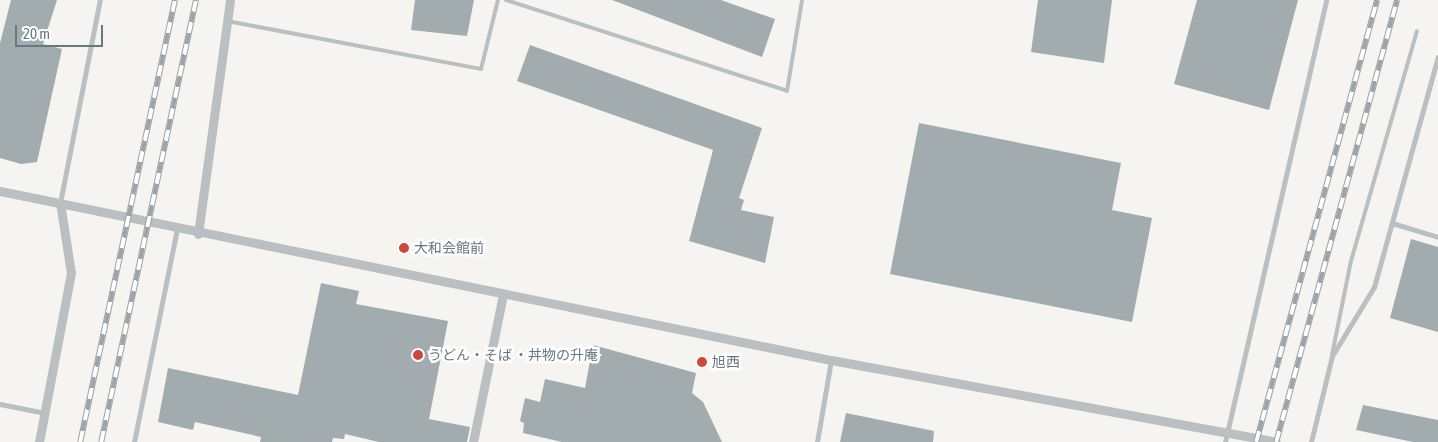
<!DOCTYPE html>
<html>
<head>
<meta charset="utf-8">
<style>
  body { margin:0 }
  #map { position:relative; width:1438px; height:442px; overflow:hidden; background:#f5f4f1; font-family:"Asap Condensed","Noto Sans JP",sans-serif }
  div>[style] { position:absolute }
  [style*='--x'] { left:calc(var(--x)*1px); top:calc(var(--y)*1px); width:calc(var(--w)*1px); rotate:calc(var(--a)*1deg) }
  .building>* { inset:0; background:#a2abae }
  .service>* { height:4px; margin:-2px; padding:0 2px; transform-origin:2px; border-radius:2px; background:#babfc1 }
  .minor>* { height:5px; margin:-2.5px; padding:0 2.5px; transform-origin:2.5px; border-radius:2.5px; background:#babfc1 }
  .tertiary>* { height:9px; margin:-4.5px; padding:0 4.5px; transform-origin:4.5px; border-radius:4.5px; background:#babfc1 }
  .rail>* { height:5.5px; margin-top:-2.75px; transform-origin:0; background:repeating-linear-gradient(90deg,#fff 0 11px,#9ca4a7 0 22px); box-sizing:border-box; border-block:1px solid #9ca4a7 }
  .dots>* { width:14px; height:14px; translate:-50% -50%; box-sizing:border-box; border:2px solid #fff; border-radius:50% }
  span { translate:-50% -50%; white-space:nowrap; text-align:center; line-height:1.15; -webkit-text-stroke:5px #fff; paint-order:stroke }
  .poi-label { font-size:14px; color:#67787f }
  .left { translate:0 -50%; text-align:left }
  .scale { position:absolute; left:15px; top:25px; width:88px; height:22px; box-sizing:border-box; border:2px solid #67787f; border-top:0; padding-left:6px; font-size:15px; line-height:18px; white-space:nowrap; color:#67787f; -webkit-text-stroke:4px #fff; paint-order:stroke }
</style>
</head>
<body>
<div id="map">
  <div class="building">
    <div style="clip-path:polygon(11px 0,57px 0,43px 44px,62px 49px,37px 162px,21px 164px,0 158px,0 43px)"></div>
    <div style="clip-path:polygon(415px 0,474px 0,467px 36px,411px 30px)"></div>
    <div style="clip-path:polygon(612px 0,721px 0,775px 19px,762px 57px)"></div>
    <div style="clip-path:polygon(1038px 0,1112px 0,1104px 63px,1031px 52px)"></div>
    <div style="clip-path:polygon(1197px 0,1298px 0,1269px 110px,1174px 84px)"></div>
    <div style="clip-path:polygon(530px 45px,762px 128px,739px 198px,744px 200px,741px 210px,774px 217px,765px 263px,689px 241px,713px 150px,517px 81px)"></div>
    <div style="clip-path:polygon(919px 123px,1121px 163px,1112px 210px,1152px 218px,1132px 322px,890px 274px)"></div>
    <div style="clip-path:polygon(1411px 239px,1438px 247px,1438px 332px,1390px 318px)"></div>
    <div style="clip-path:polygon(321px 283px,359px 291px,356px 304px,448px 321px,429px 419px,470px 427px,467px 442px,379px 442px,345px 434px,344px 439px,333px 438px,332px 442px,260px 442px,261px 437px,195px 422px,193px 430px,158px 422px,168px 368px,298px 395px)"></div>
    <div style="clip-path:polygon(593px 345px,696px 373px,692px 393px,703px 402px,722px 442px,562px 442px,523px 433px,524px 423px,520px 421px,525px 398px,540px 402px,545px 379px,585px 388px)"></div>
    <div style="clip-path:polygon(1363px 405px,1438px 420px,1438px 442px,1413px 442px,1356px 430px)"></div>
    <div style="clip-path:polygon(846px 413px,934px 431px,933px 442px,840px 442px)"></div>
  </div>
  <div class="service">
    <div style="--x:506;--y:0;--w:295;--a:17.9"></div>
    <div style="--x:787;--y:91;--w:92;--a:-80.6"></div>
    <div style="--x:227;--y:21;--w:258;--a:10.7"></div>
    <div style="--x:481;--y:69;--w:71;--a:-76.2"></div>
    <div style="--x:1332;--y:355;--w:96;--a:-78.6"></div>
    <div style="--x:1351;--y:261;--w:239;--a:-74"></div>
  </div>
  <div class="minor">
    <div style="--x:60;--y:203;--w:207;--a:-78.9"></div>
    <div style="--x:1392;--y:223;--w:48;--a:16.9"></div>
    <div style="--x:0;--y:404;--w:46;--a:11.3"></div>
    <div style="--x:134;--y:442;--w:218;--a:-78.6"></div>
    <div style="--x:817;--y:442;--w:83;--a:-80.3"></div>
    <div style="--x:1225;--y:442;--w:453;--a:-77.1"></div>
    <div style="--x:1311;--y:442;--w:89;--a:-76.3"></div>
    <div style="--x:1332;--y:356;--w:81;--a:-58.7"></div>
    <div style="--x:1374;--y:287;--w:239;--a:-74.5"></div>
  </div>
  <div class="tertiary">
    <div style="--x:0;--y:191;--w:848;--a:11.5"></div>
    <div style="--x:831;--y:360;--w:452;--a:10.4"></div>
    <div style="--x:198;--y:234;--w:236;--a:-82.2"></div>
    <div style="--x:39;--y:442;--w:172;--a:-79.3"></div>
    <div style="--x:71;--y:273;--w:71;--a:-98.9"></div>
    <div style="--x:473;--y:442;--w:150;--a:-78.5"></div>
  </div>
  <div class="rail">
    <div style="--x:80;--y:442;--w:452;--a:-77.9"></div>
    <div style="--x:101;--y:442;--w:452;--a:-77.9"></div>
    <div style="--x:1256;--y:442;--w:458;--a:-74.7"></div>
    <div style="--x:1276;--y:442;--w:458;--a:-74.7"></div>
  </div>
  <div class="dots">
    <div style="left:404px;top:248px;background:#cd473a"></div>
    <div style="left:418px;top:355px;background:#cd473a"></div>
    <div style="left:702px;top:362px;background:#cd473a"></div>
  </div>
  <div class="poi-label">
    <span class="left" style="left:414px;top:248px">大和会館前</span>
    <span class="left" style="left:428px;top:355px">うどん・そば ・丼物の升庵</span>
    <span class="left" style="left:712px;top:362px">旭西</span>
  </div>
  <div class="scale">20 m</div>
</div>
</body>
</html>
